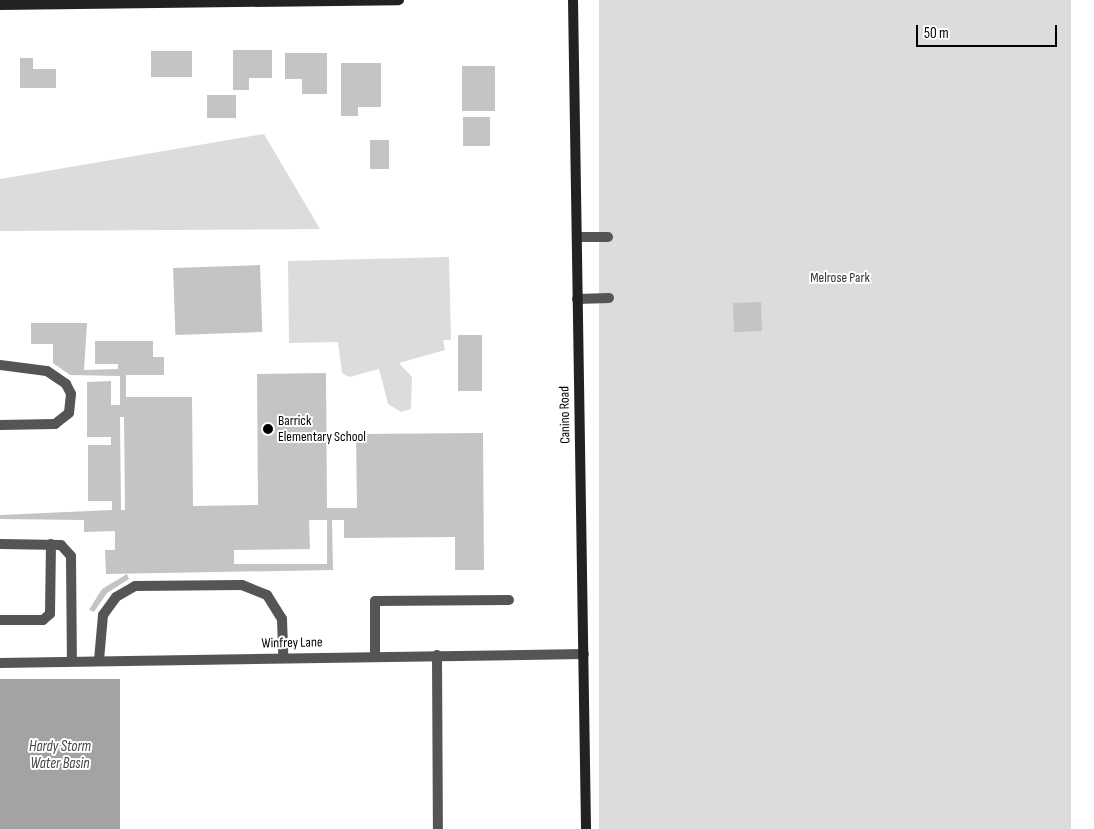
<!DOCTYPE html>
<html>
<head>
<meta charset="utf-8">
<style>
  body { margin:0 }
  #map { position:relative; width:1094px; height:829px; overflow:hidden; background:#fff; font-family:"Sofia Sans Condensed",sans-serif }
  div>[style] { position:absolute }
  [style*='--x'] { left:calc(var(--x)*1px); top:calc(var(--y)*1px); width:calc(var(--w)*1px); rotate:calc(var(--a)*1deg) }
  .green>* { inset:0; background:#dcdcdc; transform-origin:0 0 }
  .water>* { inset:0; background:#a3a3a3; transform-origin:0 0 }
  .building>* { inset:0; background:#c4c4c4; transform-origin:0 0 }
  .lane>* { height:10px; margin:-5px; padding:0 5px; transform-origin:5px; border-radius:5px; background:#555 }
  .street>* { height:10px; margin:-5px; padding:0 5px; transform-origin:5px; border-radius:5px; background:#555 }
  .secondary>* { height:10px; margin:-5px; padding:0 5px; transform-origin:5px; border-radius:5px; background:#222 }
  .dots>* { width:14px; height:14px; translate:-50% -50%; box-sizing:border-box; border:2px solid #fff; border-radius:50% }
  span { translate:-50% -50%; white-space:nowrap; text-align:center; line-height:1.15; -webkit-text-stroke:4px #fff; paint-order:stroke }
  .park-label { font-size:14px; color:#333 }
  .street-label { font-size:14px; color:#000 }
  .poi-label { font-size:14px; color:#000 }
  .left { translate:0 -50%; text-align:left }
  .water-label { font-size:15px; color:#444; font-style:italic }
  .scale { position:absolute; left:916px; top:25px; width:141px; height:22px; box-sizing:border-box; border:2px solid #000; border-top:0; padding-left:6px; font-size:15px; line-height:18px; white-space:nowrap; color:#000; -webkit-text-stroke:4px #fff; paint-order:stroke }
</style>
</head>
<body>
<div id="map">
  <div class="green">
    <div style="left:599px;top:0;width:472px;height:829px"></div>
    <div style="clip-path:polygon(264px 134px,320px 229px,0 231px,0 179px)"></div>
    <div style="clip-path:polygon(449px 257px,451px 340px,443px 340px,445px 350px,399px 363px,412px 377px,411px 409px,401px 412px,388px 404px,379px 369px,349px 377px,342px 373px,338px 342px,289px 343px,288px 261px)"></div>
  </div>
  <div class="water">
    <div style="left:120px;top:679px;width:150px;height:120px;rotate:90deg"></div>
  </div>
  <div class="building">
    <div style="clip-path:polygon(233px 50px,272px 50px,272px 78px,249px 78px,249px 90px,233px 90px)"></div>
    <div style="left:151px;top:51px;width:41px;height:26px"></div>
    <div style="clip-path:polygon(285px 53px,327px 53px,327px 94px,302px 94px,302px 79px,285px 79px)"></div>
    <div style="clip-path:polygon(20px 58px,33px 58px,33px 69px,56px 69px,56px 88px,20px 88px)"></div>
    <div style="clip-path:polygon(341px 63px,381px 63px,381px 107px,358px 107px,358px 116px,341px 116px)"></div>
    <div style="left:462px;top:66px;width:33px;height:45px"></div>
    <div style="left:207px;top:95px;width:29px;height:23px"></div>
    <div style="left:463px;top:117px;width:27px;height:29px"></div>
    <div style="left:370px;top:140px;width:19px;height:29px"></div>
    <div style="left:260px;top:265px;width:67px;height:87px;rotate:88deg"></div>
    <div style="left:761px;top:302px;width:29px;height:28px;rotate:88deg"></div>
    <div style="clip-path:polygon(evenodd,31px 323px,87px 323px,84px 370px,118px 369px,118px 364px,95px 364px,95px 341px,153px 341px,153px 357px,164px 357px,164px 375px,126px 375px,126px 397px,192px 397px,193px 506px,258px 505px,257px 374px,326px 373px,327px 508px,357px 508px,356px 434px,483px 433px,484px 570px,455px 570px,455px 537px,344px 538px,344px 520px,332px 520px,333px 570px,106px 574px,105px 550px,115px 550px,115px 531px,84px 532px,84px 520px,0 519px,0 515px,112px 510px,112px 501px,88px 501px,88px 445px,111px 445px,111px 437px,87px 437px,87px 382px,111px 381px,111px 405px,120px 405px,120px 376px,70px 375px,53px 363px,53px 344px,31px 344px,31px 323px,120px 417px,124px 417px,125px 510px,121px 510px,120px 417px,31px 323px,309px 520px,327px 520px,327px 564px,234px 564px,234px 550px,310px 549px,309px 520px)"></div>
    <div style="left:458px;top:335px;width:24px;height:56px"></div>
    <div style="clip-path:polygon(127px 574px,129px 579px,107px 593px,94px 612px,89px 610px,102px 589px)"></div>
  </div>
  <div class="lane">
    <div style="--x:577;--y:237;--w:31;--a:0"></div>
    <div style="--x:577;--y:299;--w:32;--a:-2"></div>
    <div style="--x:0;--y:365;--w:47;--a:7.3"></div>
    <div style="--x:47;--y:371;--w:23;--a:34"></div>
    <div style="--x:66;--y:384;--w:11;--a:63"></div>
    <div style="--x:71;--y:394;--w:19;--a:96"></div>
    <div style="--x:69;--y:413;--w:18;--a:142"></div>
    <div style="--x:55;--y:424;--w:55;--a:179"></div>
    <div style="--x:0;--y:544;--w:61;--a:0.9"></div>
    <div style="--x:61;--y:545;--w:15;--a:48"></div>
    <div style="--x:71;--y:556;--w:105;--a:89.5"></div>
    <div style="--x:0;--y:620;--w:43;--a:0"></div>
    <div style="--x:43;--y:620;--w:9;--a:-41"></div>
    <div style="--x:50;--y:614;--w:70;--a:-89.2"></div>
    <div style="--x:437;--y:655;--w:174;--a:89.7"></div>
    <div style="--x:375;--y:656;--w:55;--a:-90"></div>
    <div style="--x:375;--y:601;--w:134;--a:-0.4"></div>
    <div style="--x:99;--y:660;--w:45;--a:-84.9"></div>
    <div style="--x:103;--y:615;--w:22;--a:-54"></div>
    <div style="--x:116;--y:597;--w:22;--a:-30"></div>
    <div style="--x:135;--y:586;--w:107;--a:-0.5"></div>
    <div style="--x:242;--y:585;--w:27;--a:22"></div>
    <div style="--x:267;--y:595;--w:28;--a:58"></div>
    <div style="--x:282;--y:619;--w:37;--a:88"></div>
  </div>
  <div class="street">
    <div style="--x:0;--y:663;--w:584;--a:-0.88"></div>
  </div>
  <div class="secondary">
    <div style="--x:573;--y:0;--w:829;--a:89.1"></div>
    <div style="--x:0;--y:5;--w:399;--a:-0.7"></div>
  </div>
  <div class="dots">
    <div style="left:268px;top:429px;background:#000"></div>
  </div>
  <div class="park-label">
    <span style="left:840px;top:278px">Melrose Park</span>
  </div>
  <div class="street-label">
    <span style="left:565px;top:415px;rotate:-91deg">Canino Road</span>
    <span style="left:292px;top:643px;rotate:-1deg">Winfrey Lane</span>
  </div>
  <div class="poi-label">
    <span class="left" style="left:278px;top:429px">Barrick<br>Elementary School</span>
  </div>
  <div class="water-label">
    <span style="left:60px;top:755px">Hardy Storm<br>Water Basin</span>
  </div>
  <div class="scale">50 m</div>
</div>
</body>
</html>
